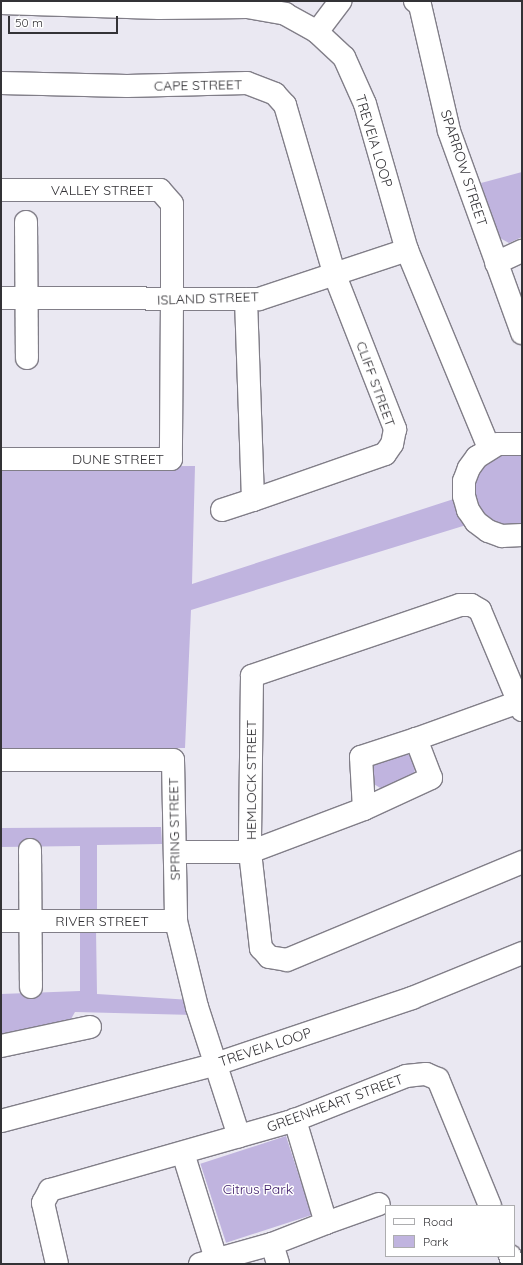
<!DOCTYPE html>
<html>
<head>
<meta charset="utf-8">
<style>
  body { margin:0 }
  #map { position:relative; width:523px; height:1265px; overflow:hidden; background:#eae8f2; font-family:Quicksand,sans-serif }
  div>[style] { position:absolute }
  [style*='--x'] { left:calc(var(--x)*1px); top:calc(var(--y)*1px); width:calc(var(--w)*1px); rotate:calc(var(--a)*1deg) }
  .green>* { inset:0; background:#c0b4df; transform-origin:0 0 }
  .roads { filter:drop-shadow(1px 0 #817e88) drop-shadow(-1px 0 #817e88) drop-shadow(0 1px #817e88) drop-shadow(0 -1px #817e88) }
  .minor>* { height:22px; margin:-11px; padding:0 11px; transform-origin:11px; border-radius:11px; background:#fff }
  span { translate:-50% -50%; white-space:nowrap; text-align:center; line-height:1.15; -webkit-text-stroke:3px #fff; paint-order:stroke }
  .street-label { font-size:14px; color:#333236 }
  .park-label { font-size:14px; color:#3b1867 }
  .frame { position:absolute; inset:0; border:2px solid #333236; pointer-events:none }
  .legend { position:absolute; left:385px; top:1205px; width:130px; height:52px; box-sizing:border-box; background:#fff; border:1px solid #adadaf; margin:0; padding:5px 7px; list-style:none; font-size:12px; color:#333236 }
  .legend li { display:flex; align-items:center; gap:8px; height:20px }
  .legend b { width:20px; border:1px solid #adadaf }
  .scale { position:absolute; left:8px; top:16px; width:110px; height:18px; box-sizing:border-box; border:2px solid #333236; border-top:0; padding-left:5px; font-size:12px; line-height:14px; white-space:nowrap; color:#333236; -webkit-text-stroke:3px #fff; paint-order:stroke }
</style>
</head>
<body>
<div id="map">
  <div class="green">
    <div style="clip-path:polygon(522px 172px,522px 237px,509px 243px,498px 237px,481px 183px)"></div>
    <div style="clip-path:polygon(522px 451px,522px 527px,515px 529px,489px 523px,473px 500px,475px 474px,493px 454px)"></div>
    <div style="clip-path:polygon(195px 466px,192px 584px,463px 496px,476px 522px,191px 610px,185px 748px,1px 750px,1px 467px)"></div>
    <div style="clip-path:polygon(403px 753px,412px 756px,416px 765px,413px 778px,382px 789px,372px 783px,370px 773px,375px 763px)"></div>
    <div style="clip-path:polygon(161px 827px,162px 844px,97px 845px,97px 914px,80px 914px,80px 846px,1px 847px,1px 828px)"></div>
    <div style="clip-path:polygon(80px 929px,96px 929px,97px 994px,191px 1000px,194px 1015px,75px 1012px,71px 1019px,1px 1035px,1px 994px,80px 991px)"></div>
    <div style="left:286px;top:1136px;width:83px;height:90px;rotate:72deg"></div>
  </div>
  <div class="roads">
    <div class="minor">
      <div style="--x:415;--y:1;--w:6;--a:39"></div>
      <div style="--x:420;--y:5;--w:129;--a:77"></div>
      <div style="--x:449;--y:131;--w:215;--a:70.1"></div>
      <div style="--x:1;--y:3;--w:158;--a:1.8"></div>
      <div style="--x:159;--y:8;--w:88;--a:-0.7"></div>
      <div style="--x:247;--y:7;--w:39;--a:10"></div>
      <div style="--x:285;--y:14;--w:37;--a:29"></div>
      <div style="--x:317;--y:32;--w:37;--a:43"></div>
      <div style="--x:344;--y:57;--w:51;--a:65.9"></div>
      <div style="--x:365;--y:104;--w:152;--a:74"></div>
      <div style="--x:407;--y:250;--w:214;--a:67.5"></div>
      <div style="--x:317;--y:32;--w:39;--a:-53"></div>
      <div style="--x:1;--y:83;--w:126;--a:1.4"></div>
      <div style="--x:127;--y:86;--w:120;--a:-1.4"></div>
      <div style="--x:247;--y:83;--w:30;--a:21"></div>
      <div style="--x:275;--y:94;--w:15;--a:48"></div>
      <div style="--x:285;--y:105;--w:175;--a:73.7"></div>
      <div style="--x:334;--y:273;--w:168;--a:68.6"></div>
      <div style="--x:395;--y:429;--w:15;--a:101"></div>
      <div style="--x:392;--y:444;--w:12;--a:125"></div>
      <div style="--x:385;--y:454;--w:140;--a:160.8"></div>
      <div style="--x:253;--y:500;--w:201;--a:-92"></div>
      <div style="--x:1;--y:190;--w:159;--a:0"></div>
      <div style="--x:160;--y:190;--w:18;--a:49"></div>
      <div style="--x:172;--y:204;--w:95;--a:90"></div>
      <div style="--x:172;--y:299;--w:160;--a:90.4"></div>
      <div style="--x:171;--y:459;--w:170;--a:180"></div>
      <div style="--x:26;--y:222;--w:136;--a:89.6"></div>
      <div style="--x:496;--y:263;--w:29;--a:-25"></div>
      <div style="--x:1;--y:298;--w:258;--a:0.2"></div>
      <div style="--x:259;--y:299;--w:156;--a:-18.3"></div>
      <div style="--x:522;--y:444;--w:24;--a:180"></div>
      <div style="--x:498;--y:444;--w:25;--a:148"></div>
      <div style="--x:477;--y:457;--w:14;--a:126"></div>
      <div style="--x:469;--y:468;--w:14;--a:111"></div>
      <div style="--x:464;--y:481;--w:15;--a:90"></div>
      <div style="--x:464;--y:496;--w:15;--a:74"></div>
      <div style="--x:468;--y:510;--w:14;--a:56"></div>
      <div style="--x:476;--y:522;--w:15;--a:37"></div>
      <div style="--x:488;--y:531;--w:15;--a:20"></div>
      <div style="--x:502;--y:536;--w:20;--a:-3"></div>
      <div style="--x:222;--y:510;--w:33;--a:-18"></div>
      <div style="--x:522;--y:710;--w:108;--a:-112.8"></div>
      <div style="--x:480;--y:610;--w:10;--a:-151"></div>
      <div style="--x:471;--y:605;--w:11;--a:180"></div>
      <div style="--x:460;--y:605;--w:220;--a:161.2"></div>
      <div style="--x:252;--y:676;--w:176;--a:90.7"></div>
      <div style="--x:250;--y:852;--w:97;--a:83.5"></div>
      <div style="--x:261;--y:948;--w:12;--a:48"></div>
      <div style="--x:269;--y:957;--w:18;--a:9"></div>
      <div style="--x:287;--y:960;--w:255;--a:-22.6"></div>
      <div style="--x:1;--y:760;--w:172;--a:0"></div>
      <div style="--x:173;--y:760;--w:161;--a:88.9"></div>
      <div style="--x:176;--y:921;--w:89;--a:76.3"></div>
      <div style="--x:197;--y:1007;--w:136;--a:72"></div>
      <div style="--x:364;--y:809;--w:52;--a:-93.3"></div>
      <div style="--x:361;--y:757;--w:58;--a:-18.1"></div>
      <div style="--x:30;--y:850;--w:137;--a:89.6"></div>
      <div style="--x:175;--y:852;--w:75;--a:0"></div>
      <div style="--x:250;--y:852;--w:122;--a:-20.7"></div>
      <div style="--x:364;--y:809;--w:74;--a:-24.8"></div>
      <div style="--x:431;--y:778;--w:42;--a:-111"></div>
      <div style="--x:416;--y:739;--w:109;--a:-19.8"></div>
      <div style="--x:1;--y:921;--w:175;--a:0"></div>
      <div style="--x:1;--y:1046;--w:91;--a:-12.1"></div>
      <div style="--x:1;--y:1121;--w:222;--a:-14.8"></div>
      <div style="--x:216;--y:1064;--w:207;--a:-18.6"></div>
      <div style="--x:412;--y:998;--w:119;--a:-22.2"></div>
      <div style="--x:183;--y:1153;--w:111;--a:72.7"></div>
      <div style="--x:326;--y:1223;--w:56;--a:-19.7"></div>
      <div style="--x:272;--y:1244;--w:21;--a:73"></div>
      <div style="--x:510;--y:1256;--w:9;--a:69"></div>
      <div style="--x:57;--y:1264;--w:63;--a:-102.9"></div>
      <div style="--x:43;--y:1203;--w:15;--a:-62"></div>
      <div style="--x:50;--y:1190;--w:255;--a:-15.9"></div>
      <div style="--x:295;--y:1120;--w:119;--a:-21.6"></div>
      <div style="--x:406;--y:1076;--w:20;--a:-6"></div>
      <div style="--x:426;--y:1074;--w:13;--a:23"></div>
      <div style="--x:438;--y:1079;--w:137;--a:67.7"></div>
      <div style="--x:200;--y:1264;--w:75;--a:-15.5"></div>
      <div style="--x:272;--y:1244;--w:58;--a:-21.3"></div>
      <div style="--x:326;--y:1223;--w:108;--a:-106.8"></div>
    </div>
  </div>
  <div class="street-label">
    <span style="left:198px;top:85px;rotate:-1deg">CAPE STREET</span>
    <span style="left:374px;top:141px;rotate:73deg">TREVEIA LOOP</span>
    <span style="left:464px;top:168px;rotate:72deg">SPARROW STREET</span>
    <span style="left:102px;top:190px">VALLEY STREET</span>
    <span style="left:208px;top:298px;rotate:-2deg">ISLAND STREET</span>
    <span style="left:376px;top:384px;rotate:70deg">CLIFF STREET</span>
    <span style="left:118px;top:459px">DUNE STREET</span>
    <span style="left:251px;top:780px;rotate:-90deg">HEMLOCK STREET</span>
    <span style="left:174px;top:829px;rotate:-91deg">SPRING STREET</span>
    <span style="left:102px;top:921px">RIVER STREET</span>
    <span style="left:265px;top:1047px;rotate:-18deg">TREVEIA LOOP</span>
    <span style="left:335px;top:1103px;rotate:-20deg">GREENHEART STREET</span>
  </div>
  <div class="park-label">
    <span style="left:258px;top:1189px">Citrus Park</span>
  </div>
  <div class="frame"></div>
  <ul class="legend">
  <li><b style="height:5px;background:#fff"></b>Road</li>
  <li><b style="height:11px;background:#c0b4df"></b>Park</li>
  </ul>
  <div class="scale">50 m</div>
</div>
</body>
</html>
